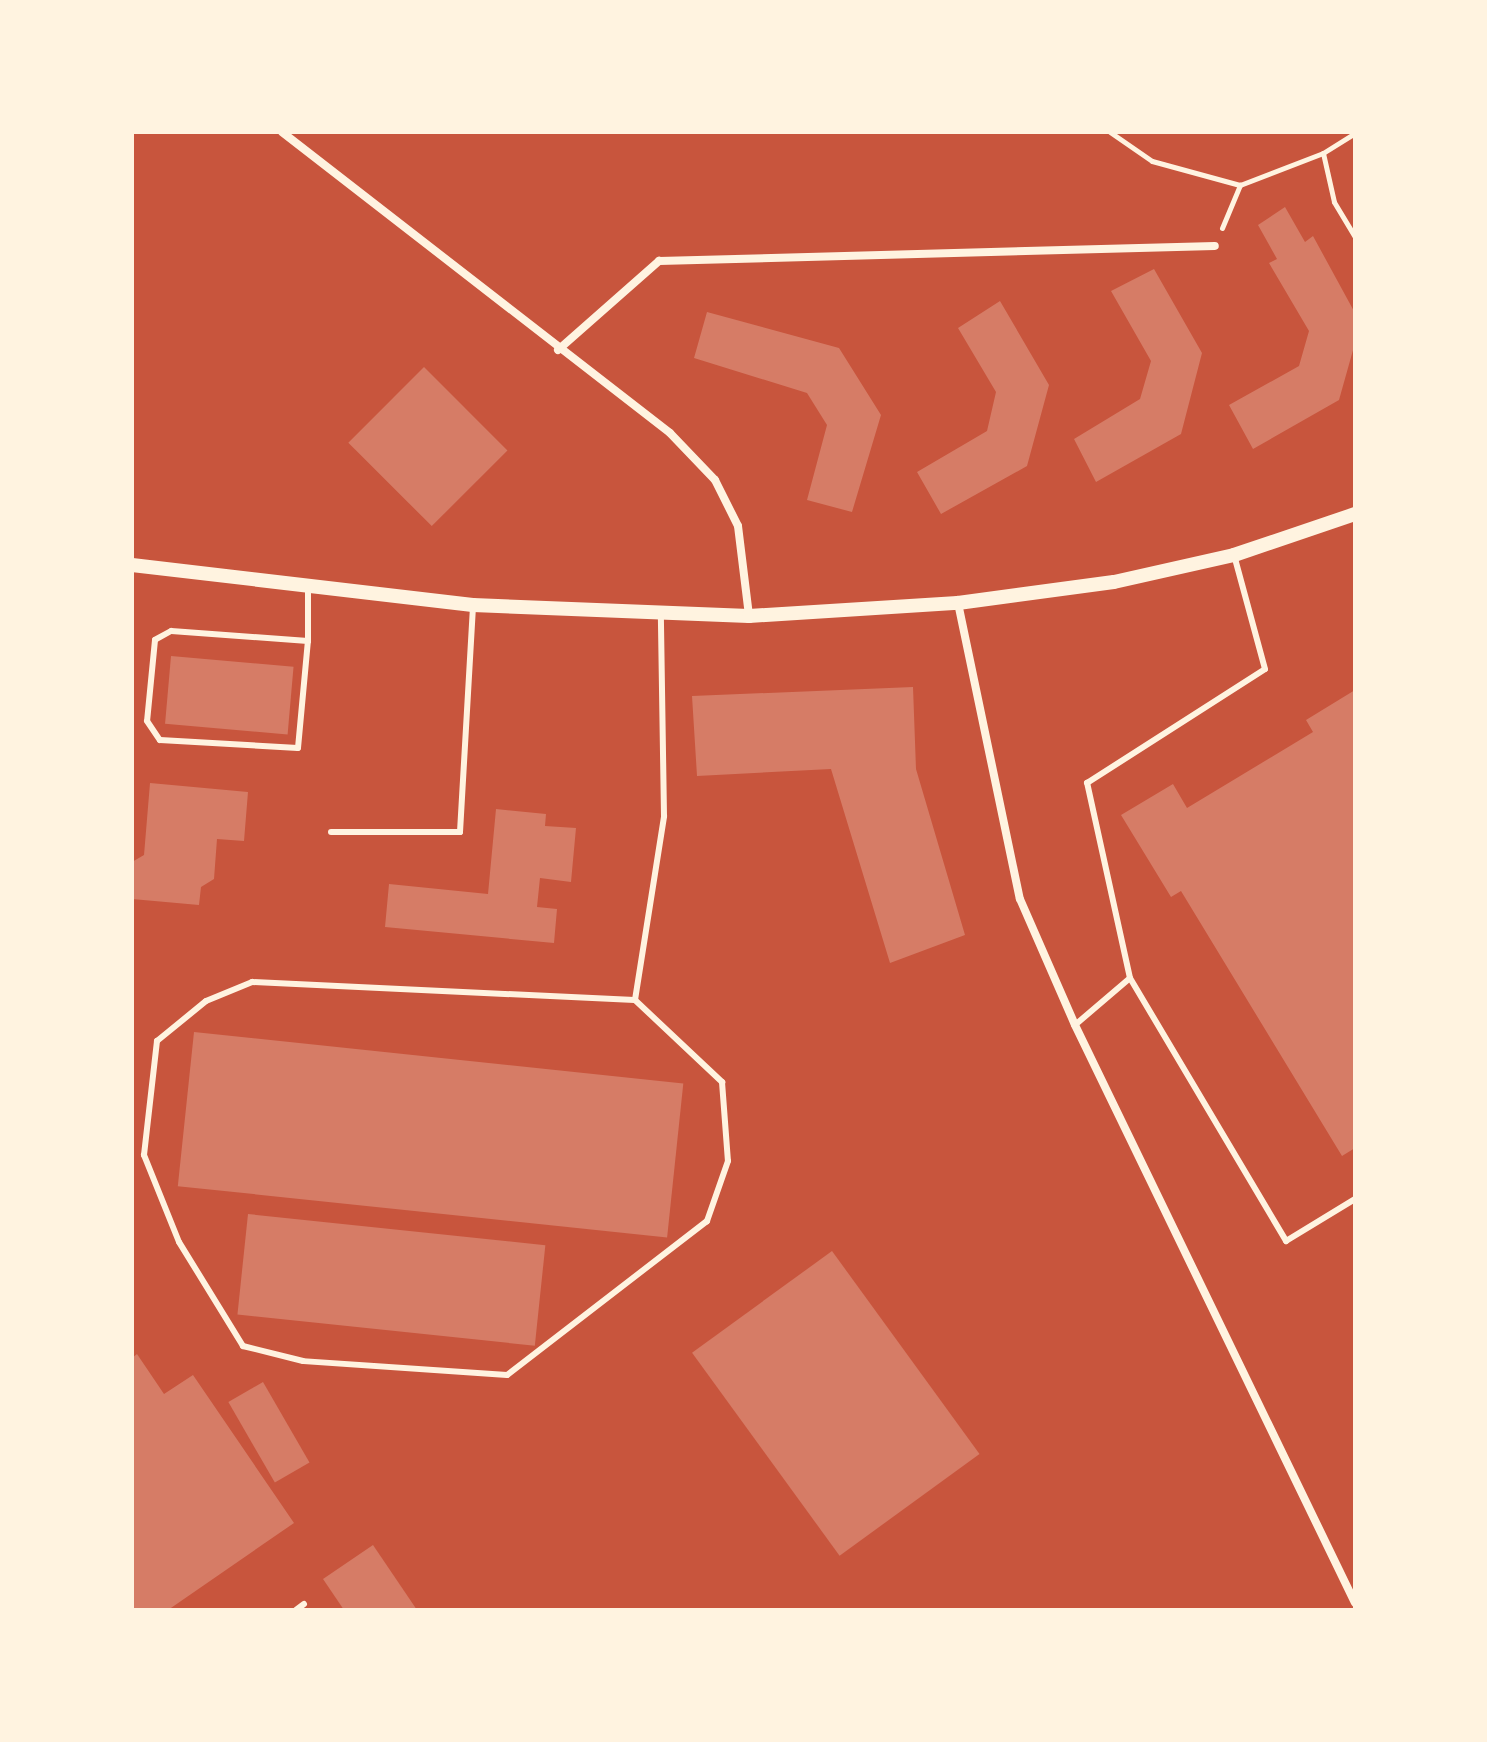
<!DOCTYPE html>
<html>
<head>
<meta charset="utf-8">
<style>
  body { margin:0 }
  #map { position:relative; width:1487px; height:1742px; overflow:hidden; background:#c8553d; font-family:"Noto Sans",sans-serif }
  div>[style] { position:absolute }
  [style*='--x'] { left:calc(var(--x)*1px); top:calc(var(--y)*1px); width:calc(var(--w)*1px); rotate:calc(var(--a)*1deg) }
  .building>* { inset:0; background:#d67c66; transform-origin:0 0 }
  .path>* { height:5px; margin:-2.5px; padding:0 2.5px; transform-origin:2.5px; border-radius:2.5px; background:#fff3e0 }
  .service>* { height:6px; margin:-3px; padding:0 3px; transform-origin:3px; border-radius:3px; background:#fff3e0 }
  .minor>* { height:8px; margin:-4px; padding:0 4px; transform-origin:4px; border-radius:4px; background:#fff3e0 }
  .tertiary>* { height:14px; margin:-7px; padding:0 7px; transform-origin:7px; border-radius:7px; background:#fff3e0 }
  span { translate:-50% -50%; white-space:nowrap; text-align:center; line-height:1.15; -webkit-text-stroke:6px #fff3e0; paint-order:stroke }
  .frame { position:absolute; inset:0; border:134px solid #fff3e0; pointer-events:none }
</style>
</head>
<body>
<div id="map">
  <div class="building">
    <div style="clip-path:polygon(1285px 207px,1305px 242px,1313px 236px,1355px 313px,1355px 343px,1339px 400px,1253px 449px,1229px 405px,1299px 366px,1309px 331px,1269px 263px,1277px 259px,1258px 225px)"></div>
    <div style="clip-path:polygon(1154px 269px,1202px 353px,1181px 434px,1096px 482px,1074px 439px,1140px 399px,1151px 361px,1111px 291px)"></div>
    <div style="clip-path:polygon(1000px 301px,1049px 385px,1027px 466px,941px 514px,917px 472px,987px 431px,996px 392px,958px 328px)"></div>
    <div style="clip-path:polygon(707px 312px,839px 348px,881px 415px,852px 512px,807px 500px,827px 425px,807px 393px,694px 358px)"></div>
    <div style="left:424px;top:367px;width:118px;height:107px;rotate:45deg"></div>
    <div style="left:171px;top:656px;width:123px;height:68px;rotate:5deg"></div>
    <div style="clip-path:polygon(913px 687px,916px 769px,965px 935px,890px 963px,831px 769px,697px 776px,692px 696px)"></div>
    <div style="clip-path:polygon(1355px 690px,1355px 1148px,1342px 1156px,1181px 891px,1171px 897px,1121px 815px,1173px 784px,1187px 808px,1313px 732px,1306px 720px)"></div>
    <div style="clip-path:polygon(150px 783px,248px 792px,244px 841px,217px 839px,214px 879px,201px 887px,199px 905px,132px 899px,132px 862px,144px 855px)"></div>
    <div style="clip-path:polygon(496px 809px,546px 814px,545px 826px,576px 828px,571px 882px,540px 878px,537px 907px,557px 909px,554px 943px,385px 927px,389px 884px,488px 894px)"></div>
    <div style="left:194px;top:1032px;width:492px;height:155px;rotate:6deg"></div>
    <div style="left:248px;top:1214px;width:299px;height:101px;rotate:6deg"></div>
    <div style="left:832px;top:1251px;width:251px;height:173px;rotate:54deg"></div>
    <div style="clip-path:polygon(137px 1354px,164px 1394px,193px 1375px,294px 1523px,168px 1610px,132px 1610px,132px 1358px)"></div>
    <div style="left:263px;top:1382px;width:93px;height:40px;rotate:60deg"></div>
    <div style="clip-path:polygon(373px 1545px,417px 1610px,344px 1610px,323px 1579px)"></div>
  </div>
  <div class="path">
    <div style="--x:1110;--y:132;--w:51;--a:34.6"></div>
    <div style="--x:1152;--y:161;--w:91;--a:15.3"></div>
    <div style="--x:1240;--y:185;--w:89;--a:-21.1"></div>
    <div style="--x:1323;--y:153;--w:38;--a:-32"></div>
    <div style="--x:1323;--y:153;--w:50;--a:77.3"></div>
    <div style="--x:1334;--y:202;--w:41;--a:59"></div>
    <div style="--x:1222;--y:228;--w:47;--a:-67.3"></div>
  </div>
  <div class="service">
    <div style="--x:308;--y:587;--w:54;--a:90"></div>
    <div style="--x:308;--y:641;--w:137;--a:-175.8"></div>
    <div style="--x:171;--y:631;--w:18;--a:151"></div>
    <div style="--x:155;--y:640;--w:81;--a:95.6"></div>
    <div style="--x:147;--y:721;--w:23;--a:56"></div>
    <div style="--x:160;--y:740;--w:138;--a:3.3"></div>
    <div style="--x:298;--y:748;--w:107;--a:-84.7"></div>
    <div style="--x:331;--y:832;--w:129;--a:0"></div>
    <div style="--x:460;--y:832;--w:227;--a:-86.7"></div>
    <div style="--x:1130;--y:978;--w:306;--a:59.3"></div>
    <div style="--x:1286;--y:1241;--w:81;--a:-31.3"></div>
    <div style="--x:635;--y:1000;--w:120;--a:43.3"></div>
    <div style="--x:722;--y:1082;--w:79;--a:85.7"></div>
    <div style="--x:728;--y:1161;--w:64;--a:109.3"></div>
    <div style="--x:707;--y:1221;--w:252;--a:142.4"></div>
    <div style="--x:507;--y:1375;--w:204;--a:-176.1"></div>
    <div style="--x:303;--y:1361;--w:62;--a:-166"></div>
    <div style="--x:243;--y:1346;--w:122;--a:-121.6"></div>
    <div style="--x:179;--y:1242;--w:94;--a:-111.9"></div>
    <div style="--x:144;--y:1155;--w:115;--a:-83.5"></div>
    <div style="--x:157;--y:1041;--w:63;--a:-39.2"></div>
    <div style="--x:206;--y:1001;--w:50;--a:-22.4"></div>
    <div style="--x:252;--y:982;--w:383;--a:2.7"></div>
    <div style="--x:635;--y:1000;--w:186;--a:-81"></div>
    <div style="--x:664;--y:816;--w:202;--a:-90.9"></div>
    <div style="--x:1075;--y:1025;--w:72;--a:-40.5"></div>
    <div style="--x:1130;--y:978;--w:200;--a:-102.4"></div>
    <div style="--x:1087;--y:783;--w:211;--a:-32.6"></div>
    <div style="--x:1265;--y:669;--w:118;--a:-105.2"></div>
    <div style="--x:296;--y:1610;--w:10;--a:-37"></div>
  </div>
  <div class="minor">
    <div style="--x:282;--y:132;--w:491;--a:37.8"></div>
    <div style="--x:670;--y:433;--w:65;--a:46.2"></div>
    <div style="--x:715;--y:480;--w:51;--a:63.4"></div>
    <div style="--x:738;--y:526;--w:91;--a:83"></div>
    <div style="--x:558;--y:350;--w:135;--a:-41.4"></div>
    <div style="--x:659;--y:261;--w:556;--a:-1.55"></div>
    <div style="--x:958;--y:603;--w:302;--a:78.2"></div>
    <div style="--x:1020;--y:899;--w:137;--a:66.4"></div>
    <div style="--x:1075;--y:1025;--w:642;--a:64.15"></div>
  </div>
  <div class="tertiary">
    <div style="--x:132;--y:565;--w:343;--a:6.7"></div>
    <div style="--x:473;--y:605;--w:276;--a:2.3"></div>
    <div style="--x:749;--y:616;--w:209;--a:-3.6"></div>
    <div style="--x:958;--y:603;--w:157;--a:-7.7"></div>
    <div style="--x:1114;--y:582;--w:123;--a:-12.7"></div>
    <div style="--x:1234;--y:555;--w:128;--a:-18.7"></div>
  </div>
  <div class="frame"></div>
</div>
</body>
</html>
